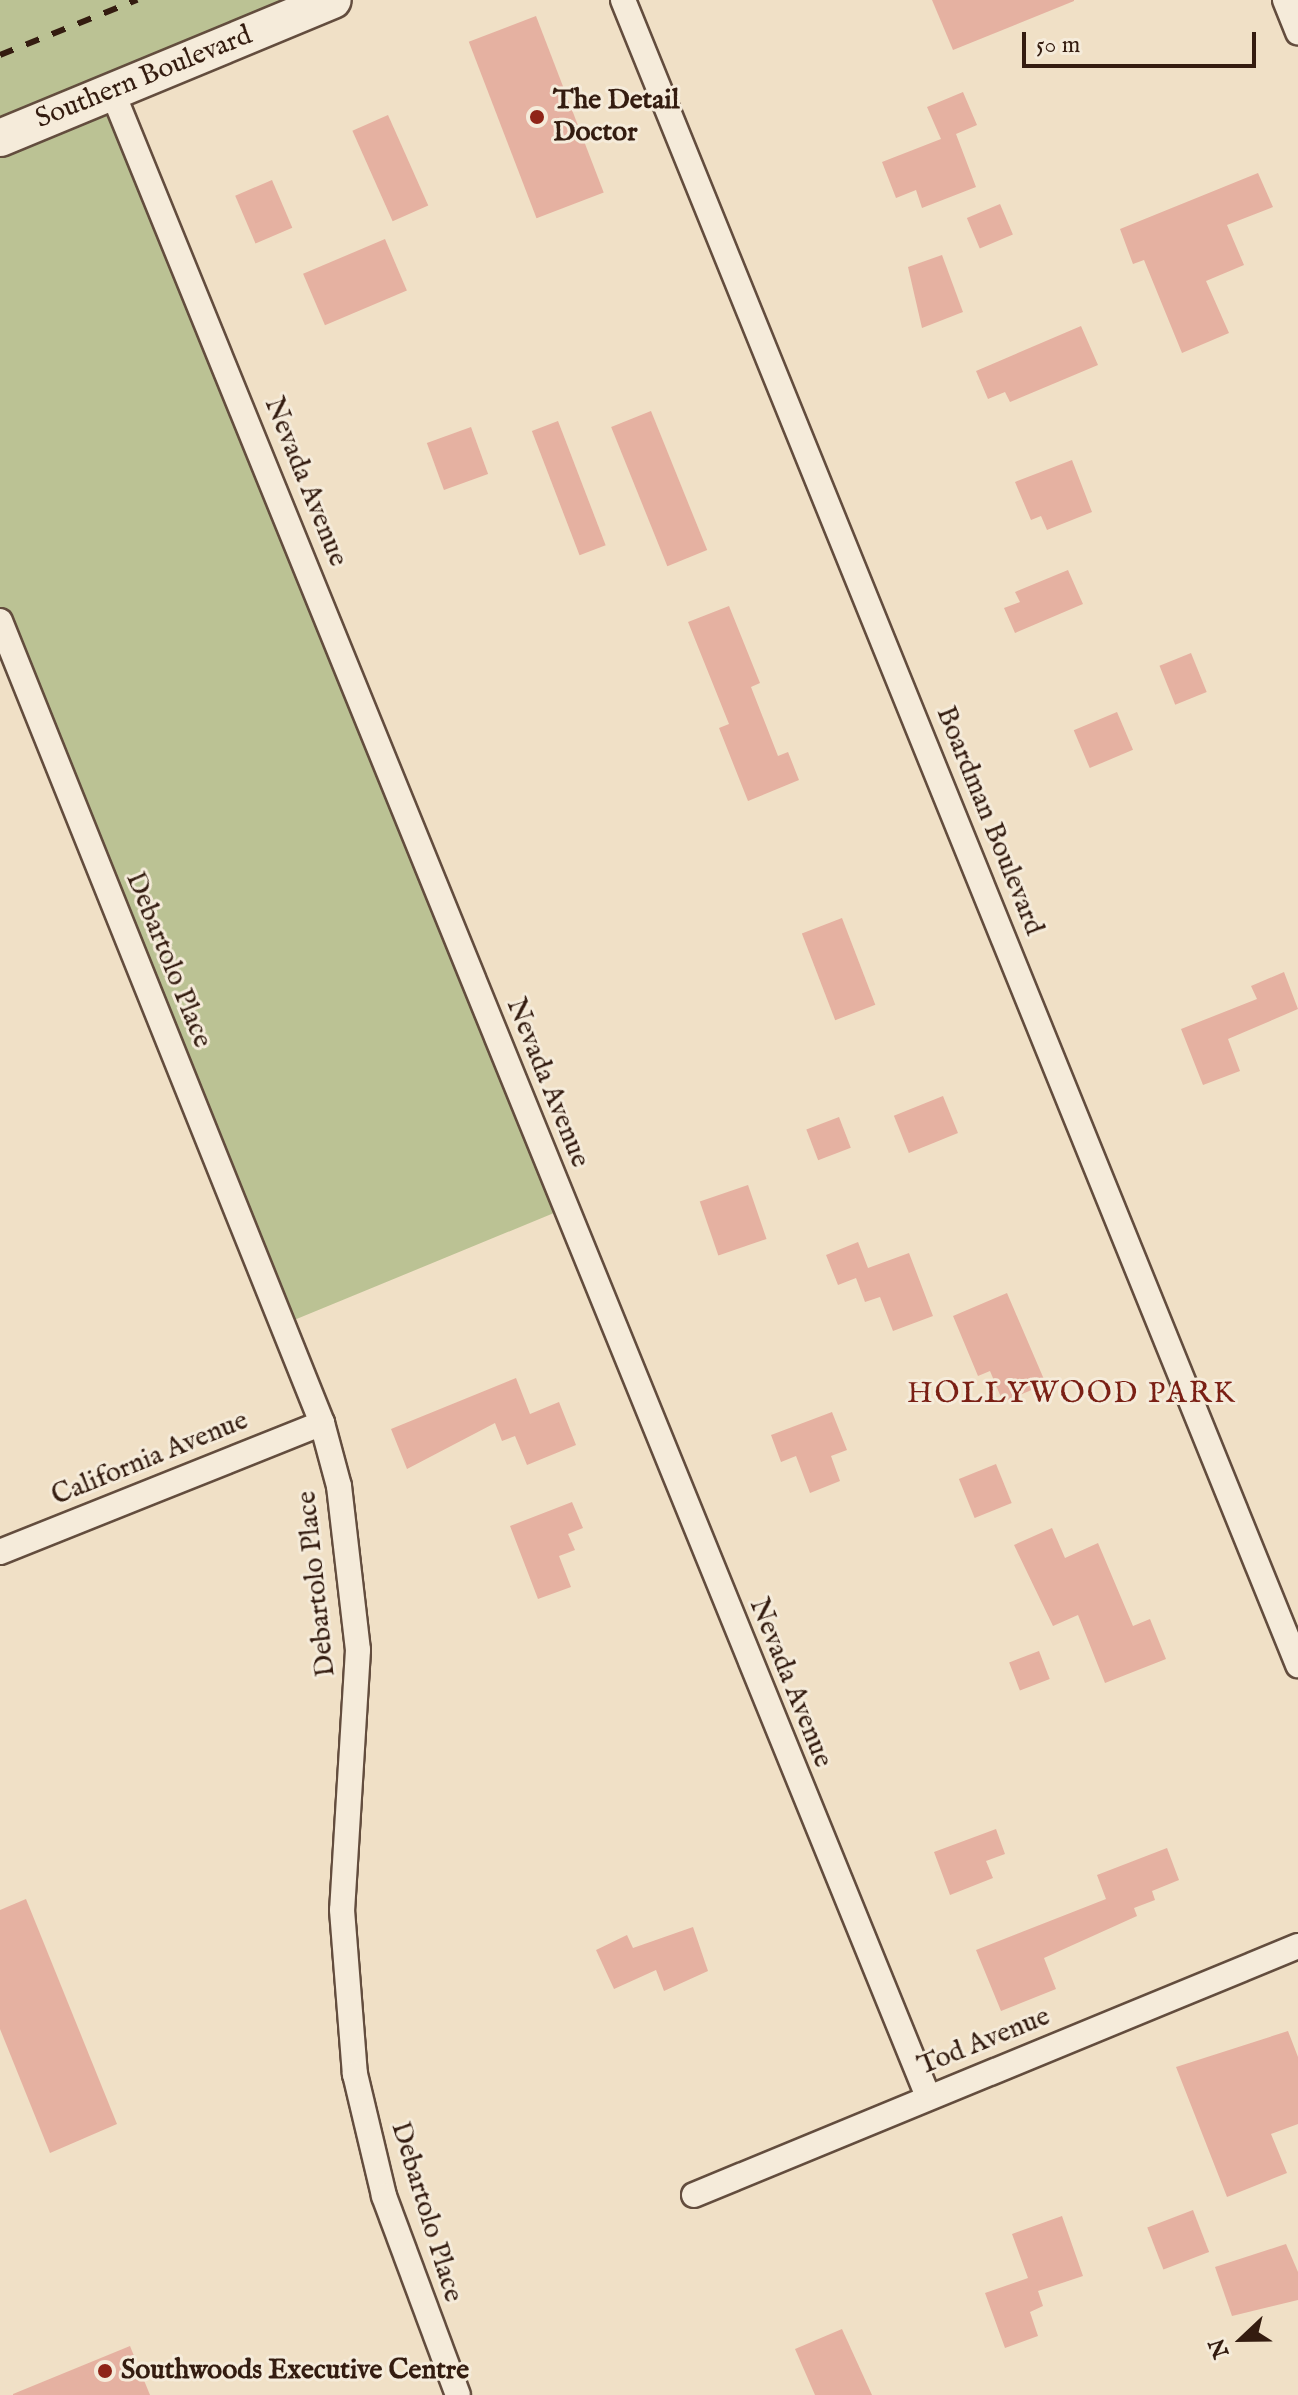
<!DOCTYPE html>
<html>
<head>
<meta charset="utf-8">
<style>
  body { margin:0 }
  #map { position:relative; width:1298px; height:2395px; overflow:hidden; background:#f0e0c6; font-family:"IM FELL English",serif }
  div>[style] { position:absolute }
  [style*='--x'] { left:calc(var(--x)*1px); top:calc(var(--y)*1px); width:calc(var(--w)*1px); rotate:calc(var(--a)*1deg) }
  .green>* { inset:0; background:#bbc294 }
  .building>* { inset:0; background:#e5b1a1; transform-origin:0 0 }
  .roads { filter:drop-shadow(2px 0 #634d3e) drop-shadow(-2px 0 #634d3e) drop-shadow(0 2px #634d3e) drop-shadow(0 -2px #634d3e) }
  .street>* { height:24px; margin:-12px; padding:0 12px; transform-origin:12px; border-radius:12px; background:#f5ebda }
  .secondary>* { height:36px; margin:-18px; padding:0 18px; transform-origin:18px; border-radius:18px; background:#f5ebda }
  .rail>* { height:6px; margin-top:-3px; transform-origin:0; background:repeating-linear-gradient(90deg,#341c10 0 14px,transparent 0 28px) }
  .dots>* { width:22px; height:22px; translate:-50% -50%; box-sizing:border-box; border:4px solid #f5ebda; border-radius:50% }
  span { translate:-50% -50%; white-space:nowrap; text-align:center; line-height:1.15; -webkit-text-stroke:6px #f5ebda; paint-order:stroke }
  .street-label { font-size:28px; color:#341c10 }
  .poi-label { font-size:28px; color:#341c10; font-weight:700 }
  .left { translate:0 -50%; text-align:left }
  .neighbourhood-label { font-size:30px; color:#7a1f14; letter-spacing:2px }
  .north { position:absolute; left:1202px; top:2299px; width:80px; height:80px; -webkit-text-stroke:6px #f5ebda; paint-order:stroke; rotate:248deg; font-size:22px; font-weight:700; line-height:32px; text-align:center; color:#341c10 }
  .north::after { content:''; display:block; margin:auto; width:28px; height:36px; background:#341c10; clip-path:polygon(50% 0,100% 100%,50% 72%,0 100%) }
  .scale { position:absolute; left:1022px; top:32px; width:234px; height:36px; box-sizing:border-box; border:4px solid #341c10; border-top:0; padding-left:10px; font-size:24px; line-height:28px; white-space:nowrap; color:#341c10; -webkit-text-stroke:6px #f5ebda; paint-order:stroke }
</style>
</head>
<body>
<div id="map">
  <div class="green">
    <div style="clip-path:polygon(0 0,333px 0,112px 91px,566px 1208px,282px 1325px,0 621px)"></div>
  </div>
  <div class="building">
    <div style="clip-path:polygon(932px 0,1074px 0,1074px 1px,953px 50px)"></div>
    <div style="left:536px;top:16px;width:189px;height:72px;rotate:69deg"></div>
    <div style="clip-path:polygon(963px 92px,977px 125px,956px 134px,976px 187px,922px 208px,916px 190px,896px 198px,882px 162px,941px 139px,927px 107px)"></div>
    <div style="left:388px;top:115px;width:99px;height:39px;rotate:66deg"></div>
    <div style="clip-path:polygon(1258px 173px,1273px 207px,1227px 225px,1244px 265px,1206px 281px,1229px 333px,1182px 353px,1144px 260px,1133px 264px,1120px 229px)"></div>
    <div style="left:272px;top:180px;width:52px;height:40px;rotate:67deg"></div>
    <div style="left:1000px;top:204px;width:33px;height:36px;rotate:67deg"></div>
    <div style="left:385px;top:239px;width:56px;height:89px;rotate:67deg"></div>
    <div style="clip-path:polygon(942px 255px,963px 312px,922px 328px,908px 267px)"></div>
    <div style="clip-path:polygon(1081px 326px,1098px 365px,1010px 402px,1005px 392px,988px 399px,976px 371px)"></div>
    <div style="left:651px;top:411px;width:150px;height:43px;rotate:68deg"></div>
    <div style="left:558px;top:421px;width:133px;height:28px;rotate:69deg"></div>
    <div style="left:471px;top:427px;width:50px;height:47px;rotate:70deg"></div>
    <div style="clip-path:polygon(1072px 460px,1092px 512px,1047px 530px,1041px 516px,1031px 520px,1015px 482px)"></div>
    <div style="clip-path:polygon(1068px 570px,1083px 604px,1015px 633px,1004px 608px,1020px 602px,1015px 592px)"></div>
    <div style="clip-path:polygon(729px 606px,760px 683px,751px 687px,778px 756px,788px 752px,799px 780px,748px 801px,719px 728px,729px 724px,688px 622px)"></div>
    <div style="left:1191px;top:653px;width:42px;height:34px;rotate:68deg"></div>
    <div style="left:1117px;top:712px;width:41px;height:47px;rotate:67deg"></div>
    <div style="left:842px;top:918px;width:93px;height:43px;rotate:69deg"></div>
    <div style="clip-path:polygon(1284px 972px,1298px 1009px,1228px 1039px,1240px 1071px,1203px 1085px,1181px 1029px,1257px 999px,1251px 986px)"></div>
    <div style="left:943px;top:1096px;width:40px;height:53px;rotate:68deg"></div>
    <div style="left:839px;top:1117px;width:33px;height:35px;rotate:69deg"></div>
    <div style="left:748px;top:1185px;width:57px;height:51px;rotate:71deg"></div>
    <div style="clip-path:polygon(858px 1242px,868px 1268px,909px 1253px,933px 1316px,893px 1331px,880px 1297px,865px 1302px,856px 1278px,838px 1285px,826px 1255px)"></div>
    <div style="clip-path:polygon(1007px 1293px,1046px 1384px,1003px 1402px,990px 1371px,978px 1376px,953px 1316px)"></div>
    <div style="clip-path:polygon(516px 1378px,530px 1414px,559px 1402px,576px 1445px,527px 1465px,515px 1436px,502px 1441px,495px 1423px,407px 1469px,391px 1429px)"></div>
    <div style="clip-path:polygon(832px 1412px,847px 1450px,831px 1456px,840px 1481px,810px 1493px,796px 1456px,781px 1462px,771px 1435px)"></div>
    <div style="left:996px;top:1464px;width:42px;height:40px;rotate:68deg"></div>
    <div style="clip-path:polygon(572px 1502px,583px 1528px,568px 1534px,575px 1550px,559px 1556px,571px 1587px,538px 1599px,510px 1526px)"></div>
    <div style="clip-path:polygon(1052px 1528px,1065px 1558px,1098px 1543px,1133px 1626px,1150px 1619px,1166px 1659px,1105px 1683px,1078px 1615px,1053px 1626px,1014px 1545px)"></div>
    <div style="left:1039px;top:1651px;width:30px;height:32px;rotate:69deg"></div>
    <div style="clip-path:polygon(996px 1829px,1005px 1854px,986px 1861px,993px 1878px,950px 1895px,934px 1852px)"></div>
    <div style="clip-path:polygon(1167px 1848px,1179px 1880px,1152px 1891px,1155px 1900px,1134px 1908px,1137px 1916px,1044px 1958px,1056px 1989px,1001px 2011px,976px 1950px,1106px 1899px,1097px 1875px)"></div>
    <div style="clip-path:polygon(26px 1899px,117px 2124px,50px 2153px,0 2029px,0 1910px)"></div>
    <div style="clip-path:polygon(693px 1927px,708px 1971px,664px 1991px,656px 1970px,614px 1989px,596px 1950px,627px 1935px,633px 1948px)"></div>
    <div style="clip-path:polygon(1288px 2031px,1298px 2057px,1298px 2124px,1271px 2134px,1287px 2173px,1227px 2197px,1176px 2067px)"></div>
    <div style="left:1193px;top:2210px;width:45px;height:49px;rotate:69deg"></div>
    <div style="clip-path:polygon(1062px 2216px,1083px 2276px,1038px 2291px,1043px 2306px,1030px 2312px,1038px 2336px,1005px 2348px,985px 2293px,1028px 2278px,1012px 2234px)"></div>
    <div style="clip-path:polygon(1286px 2244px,1298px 2272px,1298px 2300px,1232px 2316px,1215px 2267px)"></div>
    <div style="clip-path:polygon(842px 2329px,872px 2395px,815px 2395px,795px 2349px)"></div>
    <div style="clip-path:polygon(130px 2346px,150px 2395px,13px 2395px,13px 2394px)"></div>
  </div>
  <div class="roads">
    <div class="street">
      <div style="--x:623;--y:0;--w:1797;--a:67.93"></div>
      <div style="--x:1285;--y:0;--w:35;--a:68"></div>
      <div style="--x:112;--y:91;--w:2166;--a:67.86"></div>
      <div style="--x:0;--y:621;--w:864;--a:68.12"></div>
      <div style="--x:322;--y:1423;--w:65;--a:74.9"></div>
      <div style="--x:339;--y:1486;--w:165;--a:83.4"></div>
      <div style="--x:358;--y:1650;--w:260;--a:93.5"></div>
      <div style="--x:342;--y:1910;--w:165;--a:85.5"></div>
      <div style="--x:355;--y:2074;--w:125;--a:76.6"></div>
      <div style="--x:384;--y:2196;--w:212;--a:69.6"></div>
      <div style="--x:0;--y:1552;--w:347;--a:-21.8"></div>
      <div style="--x:694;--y:2195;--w:653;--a:-22.4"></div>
    </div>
    <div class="secondary">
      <div style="--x:0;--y:138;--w:360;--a:-22.5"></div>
    </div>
  </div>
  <div class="rail">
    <div style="--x:0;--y:55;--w:148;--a:-21.9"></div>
  </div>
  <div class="dots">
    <div style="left:537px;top:117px;background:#8f2418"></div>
    <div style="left:105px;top:2371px;background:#8f2418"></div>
  </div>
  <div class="street-label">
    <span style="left:144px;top:78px;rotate:-22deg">Southern Boulevard</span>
    <span style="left:305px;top:482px;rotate:68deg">Nevada Avenue</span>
    <span style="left:989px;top:821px;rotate:68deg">Boardman Boulevard</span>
    <span style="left:168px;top:960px;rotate:68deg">Debartolo Place</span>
    <span style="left:547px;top:1083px;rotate:68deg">Nevada Avenue</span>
    <span style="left:150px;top:1459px;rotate:-22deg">California Avenue</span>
    <span style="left:317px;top:1584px;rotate:-96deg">Debartolo Place</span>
    <span style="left:790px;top:1683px;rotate:68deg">Nevada Avenue</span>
    <span style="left:984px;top:2042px;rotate:-22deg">Tod Avenue</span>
    <span style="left:426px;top:2212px;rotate:73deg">Debartolo Place</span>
  </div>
  <div class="poi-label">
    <span class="left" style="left:553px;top:117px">The Detail<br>Doctor</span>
    <span class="left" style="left:121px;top:2371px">Southwoods Executive Centre</span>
  </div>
  <div class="neighbourhood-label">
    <span style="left:1072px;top:1394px">HOLLYWOOD PARK</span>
  </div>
  <div class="north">N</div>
  <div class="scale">50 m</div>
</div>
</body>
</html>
